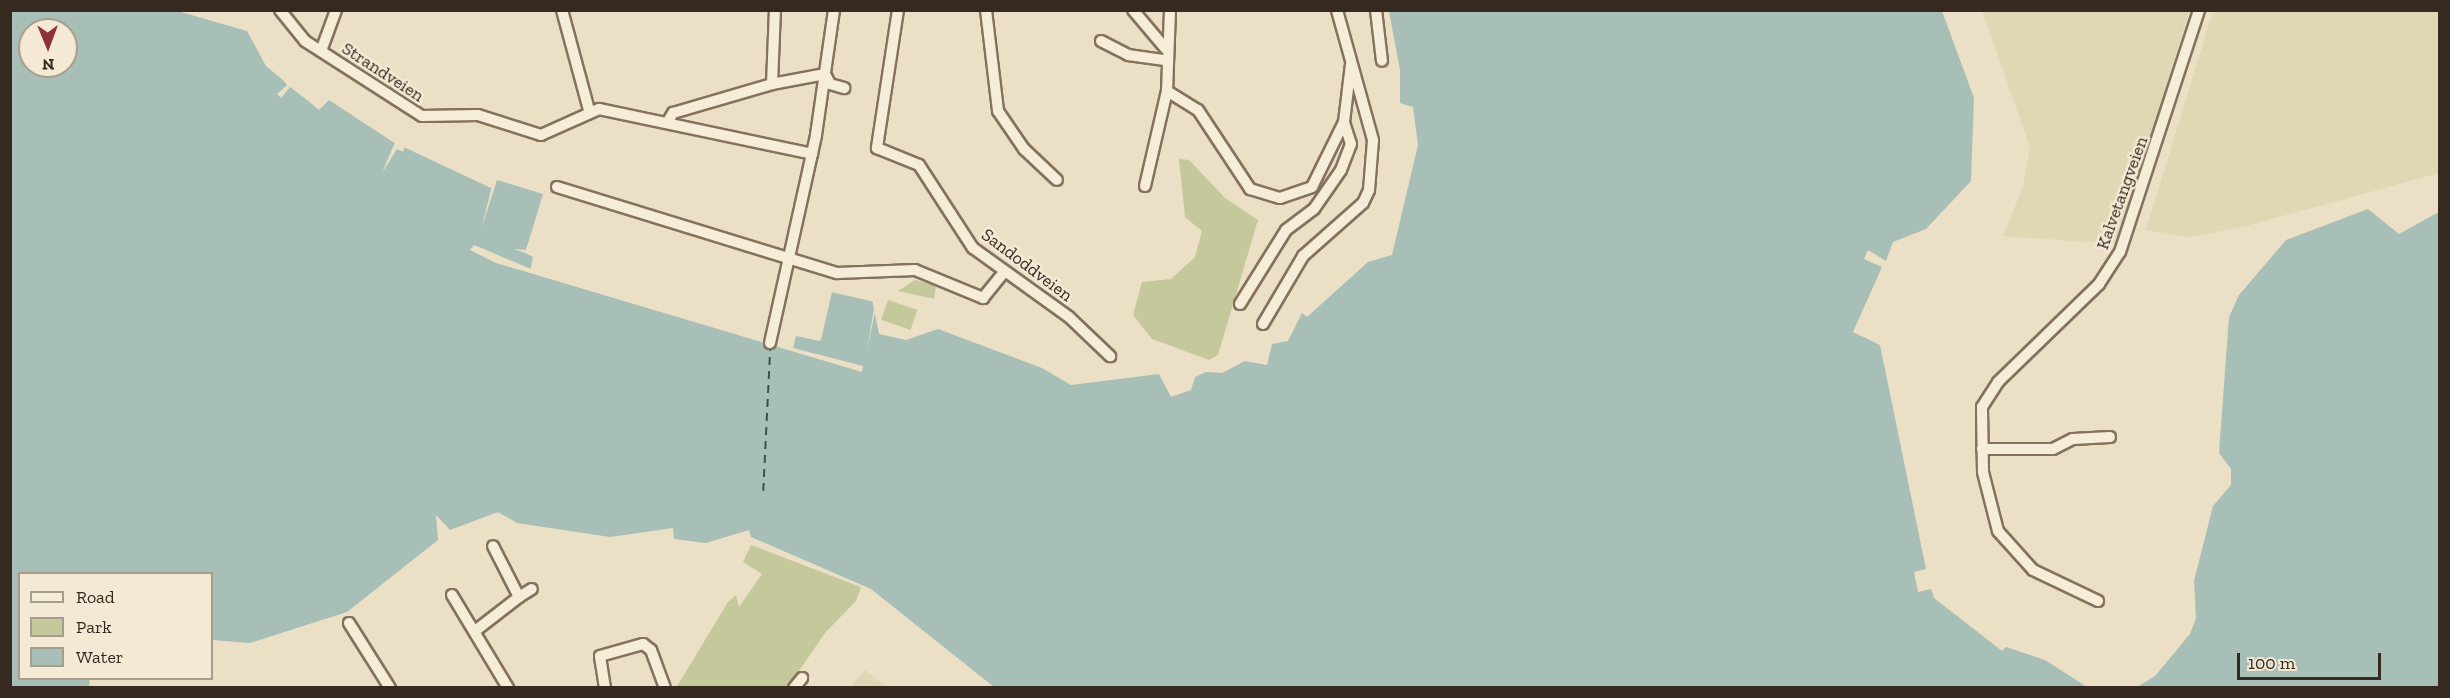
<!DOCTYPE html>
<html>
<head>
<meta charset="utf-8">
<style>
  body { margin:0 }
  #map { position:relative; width:2450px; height:698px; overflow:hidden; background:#ebdfc6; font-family:"Zilla Slab",serif }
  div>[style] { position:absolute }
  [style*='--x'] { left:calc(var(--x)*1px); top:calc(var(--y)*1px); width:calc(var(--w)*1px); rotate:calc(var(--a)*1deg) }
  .farmland>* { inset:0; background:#e0d7b4 }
  .green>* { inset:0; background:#c4c89b; transform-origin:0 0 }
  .water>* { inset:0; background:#a7bfb7 }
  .pier>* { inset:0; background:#ebdfc6 }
  .ferry>* { height:1.5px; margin-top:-0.75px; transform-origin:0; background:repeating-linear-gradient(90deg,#315551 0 8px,transparent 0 14px) }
  .roads { filter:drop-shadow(2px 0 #85715d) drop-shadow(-2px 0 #85715d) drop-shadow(0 2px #85715d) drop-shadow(0 -2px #85715d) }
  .minor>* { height:10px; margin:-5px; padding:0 5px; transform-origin:5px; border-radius:5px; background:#f6edd9 }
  span { translate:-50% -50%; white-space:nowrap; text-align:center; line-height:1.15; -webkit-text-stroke:5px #f3e9d5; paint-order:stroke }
  .street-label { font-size:18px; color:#362a20 }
  .frame { position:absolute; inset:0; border:12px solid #362a20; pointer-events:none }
  .legend { position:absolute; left:18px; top:572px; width:195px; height:108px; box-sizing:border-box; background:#f3e9d5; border:2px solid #a79d8d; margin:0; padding:8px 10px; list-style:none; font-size:18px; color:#362a20 }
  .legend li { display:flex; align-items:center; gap:12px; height:30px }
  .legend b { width:30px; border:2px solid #a79d8d }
  .north { position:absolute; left:18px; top:18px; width:60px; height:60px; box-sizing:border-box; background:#f3e9d5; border:2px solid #a79d8d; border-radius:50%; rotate:179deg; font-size:16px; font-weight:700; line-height:24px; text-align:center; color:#362a20 }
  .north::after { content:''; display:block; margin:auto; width:21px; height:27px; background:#8f3236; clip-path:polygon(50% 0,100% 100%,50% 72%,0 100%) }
  .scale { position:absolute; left:2237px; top:653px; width:144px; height:27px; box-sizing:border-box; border:3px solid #362a20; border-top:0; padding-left:8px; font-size:18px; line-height:21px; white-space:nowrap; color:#362a20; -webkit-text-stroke:4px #f3e9d5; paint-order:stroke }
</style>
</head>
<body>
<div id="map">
  <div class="farmland">
    <div style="clip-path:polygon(1982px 11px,2189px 11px,2118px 244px,2003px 236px,2023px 187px,2030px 147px)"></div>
    <div style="clip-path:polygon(2213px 11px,2439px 11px,2439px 173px,2243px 227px,2190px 237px,2146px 230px)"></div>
    <div style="clip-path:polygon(865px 670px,886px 687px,850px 687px)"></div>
  </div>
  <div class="green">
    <div style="clip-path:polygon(1179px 159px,1189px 160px,1225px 198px,1258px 220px,1218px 355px,1209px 360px,1152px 339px,1133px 315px,1142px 282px,1171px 279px,1195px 257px,1202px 231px,1185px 217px)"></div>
    <div style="clip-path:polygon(915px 280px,936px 285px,934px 299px,898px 291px)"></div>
    <div style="left:888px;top:300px;width:31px;height:21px;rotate:19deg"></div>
    <div style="clip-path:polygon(751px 545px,861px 587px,856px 601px,825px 633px,788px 687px,676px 688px,728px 602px,736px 595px,739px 607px,762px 574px,743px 562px)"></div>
  </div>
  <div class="water">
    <div style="clip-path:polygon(evenodd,174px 10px,247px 31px,266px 66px,319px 110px,329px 100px,393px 142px,491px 188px,496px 176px,546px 192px,525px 253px,533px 257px,530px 272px,791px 349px,795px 334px,821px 340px,832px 292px,872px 299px,879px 334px,906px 340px,938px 329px,1042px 368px,1071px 385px,1159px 374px,1171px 397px,1191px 390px,1195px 377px,1206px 372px,1222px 373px,1245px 361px,1267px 365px,1272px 344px,1288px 341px,1302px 313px,1307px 317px,1368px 262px,1392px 255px,1418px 145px,1413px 107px,1400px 103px,1400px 70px,1389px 11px,1942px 11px,1974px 98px,1971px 181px,1926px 229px,1893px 242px,1886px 261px,1868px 250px,1864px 259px,1882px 267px,1853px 332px,1880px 345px,1926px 569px,1914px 572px,1918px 592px,1931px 589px,1934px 598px,2002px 651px,2006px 647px,2045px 660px,2087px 687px,994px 687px,871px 589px,751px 537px,749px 530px,706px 543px,674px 539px,673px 528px,610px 537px,517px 523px,498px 512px,450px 530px,436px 515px,438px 540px,347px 612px,250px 643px,212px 640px,212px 574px,20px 574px,20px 678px,90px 679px,89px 687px,11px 687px,10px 11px,174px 10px,30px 30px,66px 30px,66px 66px,30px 66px,30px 30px)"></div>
    <div style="clip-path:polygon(2368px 209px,2399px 234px,2439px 212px,2439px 687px,2137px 687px,2155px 676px,2190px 634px,2196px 618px,2194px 581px,2213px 506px,2231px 485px,2231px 469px,2219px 453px,2229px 317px,2239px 295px,2286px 240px)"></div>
  </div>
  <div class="pier">
    <div style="clip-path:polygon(277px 71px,305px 94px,303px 97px,290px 87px,281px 98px,277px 94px,287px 85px)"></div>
    <div style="clip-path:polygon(396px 140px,405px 145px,403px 152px,397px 149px,382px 173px)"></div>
    <div style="clip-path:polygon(495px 174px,549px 193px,528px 251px,536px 256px,534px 271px,789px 345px,794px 331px,819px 337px,831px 289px,875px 297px,876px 307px,867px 351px,875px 302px,831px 292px,820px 341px,796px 336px,793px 348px,863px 366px,862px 372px,496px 263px,470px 250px,474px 245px,531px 269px,535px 256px,513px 249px,526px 250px,543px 194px,497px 180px,481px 230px)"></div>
  </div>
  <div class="ferry">
    <div style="--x:763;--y:491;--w:143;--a:-87.2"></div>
  </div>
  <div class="roads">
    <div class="minor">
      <div style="--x:280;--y:10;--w:40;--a:51"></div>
      <div style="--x:305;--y:41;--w:139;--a:32.7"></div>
      <div style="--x:422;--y:116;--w:56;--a:-1"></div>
      <div style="--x:478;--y:115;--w:66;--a:17.6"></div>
      <div style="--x:541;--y:135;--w:64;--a:-24.1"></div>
      <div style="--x:599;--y:109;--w:218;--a:11.9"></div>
      <div style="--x:562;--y:10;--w:104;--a:74.9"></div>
      <div style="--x:898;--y:10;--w:140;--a:98.7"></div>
      <div style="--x:877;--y:148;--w:45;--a:22"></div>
      <div style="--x:919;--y:165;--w:99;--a:57"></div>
      <div style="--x:973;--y:248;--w:118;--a:35.7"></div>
      <div style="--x:1069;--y:317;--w:57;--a:43.6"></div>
      <div style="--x:986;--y:10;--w:102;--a:83.2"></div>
      <div style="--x:998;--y:111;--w:46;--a:55.6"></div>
      <div style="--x:1024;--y:149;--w:45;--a:43.2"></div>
      <div style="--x:1133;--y:10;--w:51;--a:49.8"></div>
      <div style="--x:1170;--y:10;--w:81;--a:92.1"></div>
      <div style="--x:1167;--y:91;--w:36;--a:32"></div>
      <div style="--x:1198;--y:110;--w:95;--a:56.6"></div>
      <div style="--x:1250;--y:189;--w:31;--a:17"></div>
      <div style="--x:1280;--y:198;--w:34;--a:-19"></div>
      <div style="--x:1312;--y:187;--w:72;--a:-63.8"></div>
      <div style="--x:1376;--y:10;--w:51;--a:83.3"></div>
      <div style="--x:1101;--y:41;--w:30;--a:27"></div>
      <div style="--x:1128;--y:55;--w:37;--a:8"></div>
      <div style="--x:321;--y:51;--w:44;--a:-69.9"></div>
      <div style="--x:772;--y:84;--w:54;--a:-10.7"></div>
      <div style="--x:825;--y:74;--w:11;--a:63"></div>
      <div style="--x:830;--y:84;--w:15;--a:16"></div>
      <div style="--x:667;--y:123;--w:12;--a:-59"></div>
      <div style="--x:673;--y:113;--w:103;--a:-16.3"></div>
      <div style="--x:772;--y:84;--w:74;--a:-87.7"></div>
      <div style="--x:1145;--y:186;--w:98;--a:-77"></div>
      <div style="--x:557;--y:187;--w:293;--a:17.1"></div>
      <div style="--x:837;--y:273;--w:78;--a:-2.2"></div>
      <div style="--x:915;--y:270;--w:74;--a:22.4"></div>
      <div style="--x:983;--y:298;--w:33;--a:-51"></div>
      <div style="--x:1240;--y:304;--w:87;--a:-58.1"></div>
      <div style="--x:1286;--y:230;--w:35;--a:-37"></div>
      <div style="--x:1314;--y:209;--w:47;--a:-55.3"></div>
      <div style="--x:1341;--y:170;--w:28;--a:-69"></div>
      <div style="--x:1351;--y:144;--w:23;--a:-108"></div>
      <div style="--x:1344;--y:122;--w:58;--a:-83.1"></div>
      <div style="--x:1263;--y:324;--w:79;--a:-59.5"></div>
      <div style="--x:1303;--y:256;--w:80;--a:-41.5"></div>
      <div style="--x:1363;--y:203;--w:14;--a:-65"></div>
      <div style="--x:1369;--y:190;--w:50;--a:-85.4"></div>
      <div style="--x:1373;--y:140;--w:135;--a:-105.5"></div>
      <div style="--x:770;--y:343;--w:213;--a:-77.5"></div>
      <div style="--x:816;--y:135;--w:126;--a:-81.8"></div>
      <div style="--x:1982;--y:449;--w:71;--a:0"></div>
      <div style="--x:2053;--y:449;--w:22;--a:-27"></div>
      <div style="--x:2073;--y:439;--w:37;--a:-3"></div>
      <div style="--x:452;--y:595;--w:109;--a:58.9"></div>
      <div style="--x:519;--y:597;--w:15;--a:-32"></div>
      <div style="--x:2098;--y:601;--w:72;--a:-154.5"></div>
      <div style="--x:2033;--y:570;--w:52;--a:-131.9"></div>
      <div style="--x:1998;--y:531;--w:61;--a:-104.3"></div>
      <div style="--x:1983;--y:472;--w:65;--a:-90.9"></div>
      <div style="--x:1982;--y:407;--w:30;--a:-57"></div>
      <div style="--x:1998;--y:382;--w:141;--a:-44.1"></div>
      <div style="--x:2099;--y:284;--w:38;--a:-57"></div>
      <div style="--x:2120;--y:252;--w:255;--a:-71.9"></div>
      <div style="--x:349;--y:623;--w:77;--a:57.8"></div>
      <div style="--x:475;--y:631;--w:56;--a:-37.7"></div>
      <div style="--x:519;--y:597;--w:57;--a:-117"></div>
      <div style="--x:605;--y:688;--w:32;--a:-99"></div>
      <div style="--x:600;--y:656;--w:45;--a:-15.6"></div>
      <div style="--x:643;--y:644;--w:10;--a:37"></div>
      <div style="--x:651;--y:650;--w:40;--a:69.8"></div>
      <div style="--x:794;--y:688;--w:13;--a:-51"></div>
    </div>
  </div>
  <div class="street-label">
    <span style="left:383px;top:72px;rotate:33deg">Strandveien</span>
    <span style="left:2122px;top:193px;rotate:-70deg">Kalvetangveien</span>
    <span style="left:1027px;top:265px;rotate:37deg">Sandoddveien</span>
  </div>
  <div class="frame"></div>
  <ul class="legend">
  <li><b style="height:8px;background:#f6edd9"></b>Road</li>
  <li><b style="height:16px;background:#c4c89b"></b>Park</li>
  <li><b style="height:16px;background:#a7bfb7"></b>Water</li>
  </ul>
  <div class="north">N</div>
  <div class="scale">100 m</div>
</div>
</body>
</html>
